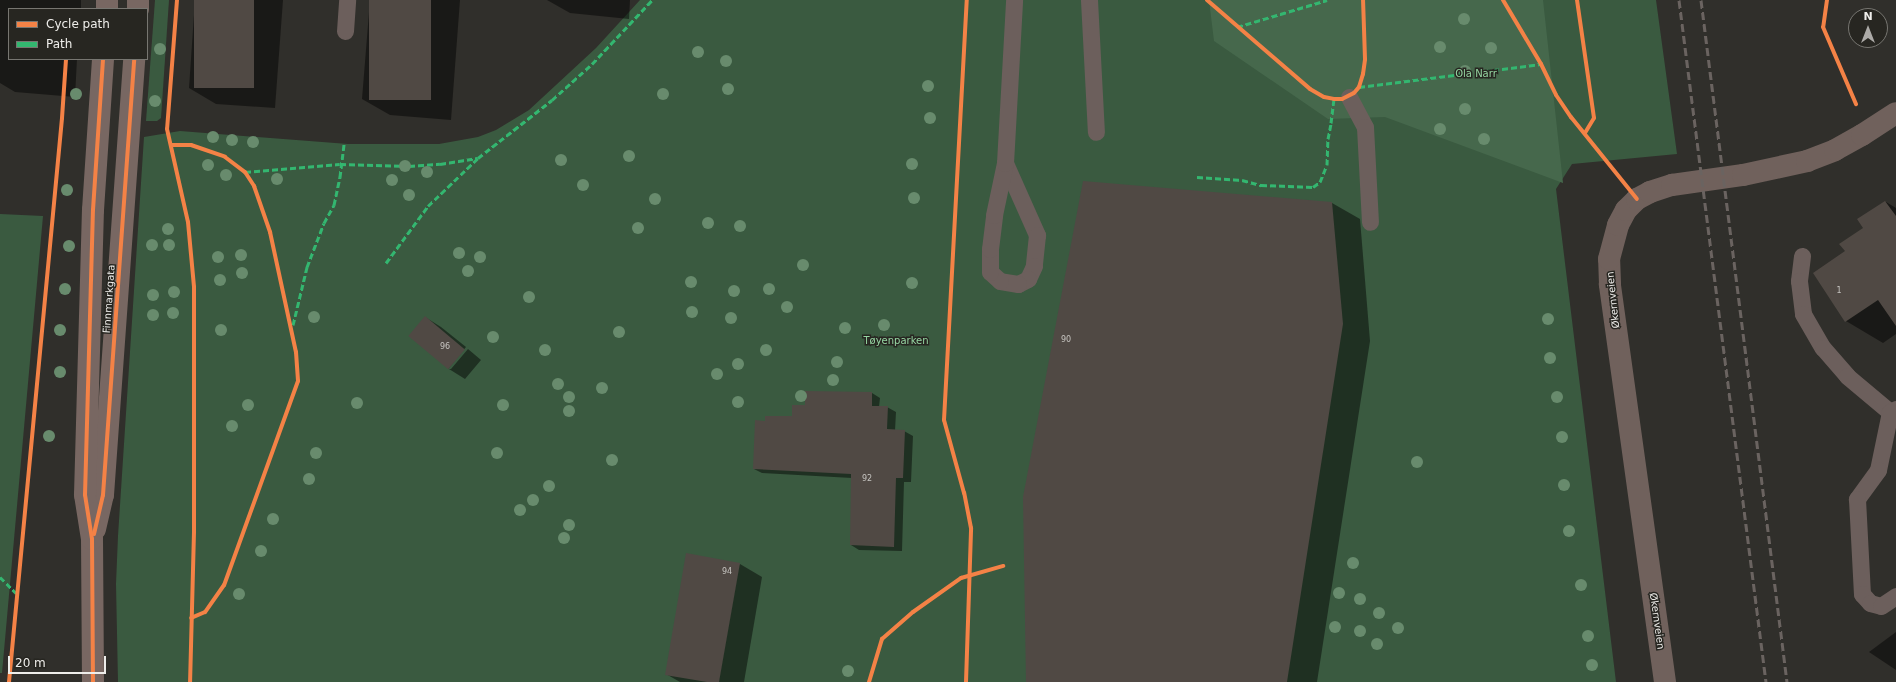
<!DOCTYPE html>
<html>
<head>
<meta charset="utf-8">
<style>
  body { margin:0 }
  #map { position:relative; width:1896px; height:682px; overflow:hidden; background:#302f2b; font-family:"DejaVu Sans",sans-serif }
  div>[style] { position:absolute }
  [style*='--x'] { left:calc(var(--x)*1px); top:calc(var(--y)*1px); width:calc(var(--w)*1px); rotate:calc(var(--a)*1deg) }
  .green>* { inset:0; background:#3a5a40 }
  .forest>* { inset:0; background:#46684c }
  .shadow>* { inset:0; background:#0007 }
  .building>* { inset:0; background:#504944; transform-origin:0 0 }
  .service>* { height:17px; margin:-8.5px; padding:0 8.5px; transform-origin:8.5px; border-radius:8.5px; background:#6c5f5c }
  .secondary>* { height:22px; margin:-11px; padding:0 11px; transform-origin:11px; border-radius:11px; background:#70615c }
  .primary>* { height:22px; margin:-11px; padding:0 11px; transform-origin:11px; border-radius:11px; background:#786762 }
  .rail>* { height:3px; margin-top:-1.5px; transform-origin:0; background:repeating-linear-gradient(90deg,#6a6360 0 8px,transparent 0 12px) }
  .quiet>* { height:3px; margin-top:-1.5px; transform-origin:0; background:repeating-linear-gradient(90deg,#33b770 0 6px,transparent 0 9px) }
  .cycleway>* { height:4px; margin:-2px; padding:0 2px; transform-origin:2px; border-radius:2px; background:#f48246 }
  .trees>* { width:12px; height:12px; margin:-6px; border-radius:50%; background:#688b6d }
  span { translate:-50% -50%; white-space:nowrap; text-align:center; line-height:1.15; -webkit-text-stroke:3px #272621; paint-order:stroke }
  .number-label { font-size:8px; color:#c6c4c0 }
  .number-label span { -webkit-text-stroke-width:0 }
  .park-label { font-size:10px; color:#96d7a3 }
  .street-label { font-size:10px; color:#eeedea }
  .legend { position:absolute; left:8px; top:8px; width:140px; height:52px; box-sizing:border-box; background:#272621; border:1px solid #777671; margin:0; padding:5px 7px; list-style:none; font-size:12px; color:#eeedea }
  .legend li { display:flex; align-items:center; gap:8px; height:20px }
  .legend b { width:20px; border:1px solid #777671 }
  .north { position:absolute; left:1848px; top:8px; width:40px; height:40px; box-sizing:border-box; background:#272621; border:1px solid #777671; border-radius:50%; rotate:0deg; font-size:11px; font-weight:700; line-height:16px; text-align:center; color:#eeedea }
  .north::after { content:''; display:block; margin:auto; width:14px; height:18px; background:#acaaa7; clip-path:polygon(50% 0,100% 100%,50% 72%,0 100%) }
  .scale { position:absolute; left:8px; top:656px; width:98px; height:18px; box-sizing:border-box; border:2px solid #eeedea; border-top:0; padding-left:5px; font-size:12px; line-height:14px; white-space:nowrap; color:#eeedea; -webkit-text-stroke:3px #272621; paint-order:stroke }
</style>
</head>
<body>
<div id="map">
  <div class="green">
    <div style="clip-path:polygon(155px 0,169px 0,161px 118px,157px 121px,146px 121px)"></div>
    <div style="clip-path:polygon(640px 0,1656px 0,1677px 154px,1572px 164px,1556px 189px,1616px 682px,118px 682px,116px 584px,118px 536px,144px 137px,180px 131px,348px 144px,439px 144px,478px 137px,496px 130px,529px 110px,596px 48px)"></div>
    <div style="clip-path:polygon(0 214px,43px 216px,2px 673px,0 673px)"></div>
  </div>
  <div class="forest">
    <div style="clip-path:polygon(1209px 0,1543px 0,1563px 183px,1385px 117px,1328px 119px,1214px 41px)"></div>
  </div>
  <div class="shadow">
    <div style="clip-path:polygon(0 0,81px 0,81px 9px,9px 9px,9px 59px,77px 59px,75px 97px,15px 92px,0 83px)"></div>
    <div style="clip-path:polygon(195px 0,283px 0,275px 108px,216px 104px,189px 88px)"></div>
    <div style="clip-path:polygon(370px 0,460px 0,451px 120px,390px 115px,362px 99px)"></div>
    <div style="clip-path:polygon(547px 0,630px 0,629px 19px,570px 13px)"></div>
    <div style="clip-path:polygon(1886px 202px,1896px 208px,1896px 334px,1883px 343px,1846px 321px,1814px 273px,1846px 252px)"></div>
    <div style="clip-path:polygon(1332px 203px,1360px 219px,1370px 341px,1317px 682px,1027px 682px)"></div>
    <div style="clip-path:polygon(425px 317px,441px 327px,466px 347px,448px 369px,451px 369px,468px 349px,481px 360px,465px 379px,449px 369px,410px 336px)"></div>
    <div style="clip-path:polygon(872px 393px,880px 398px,879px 407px,887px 407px,896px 412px,895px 431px,904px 431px,913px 436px,911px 482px,904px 482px,902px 551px,859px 550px,851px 545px,852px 478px,762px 473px,754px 469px,766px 422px,793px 417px,806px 406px)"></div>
    <div style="clip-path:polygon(740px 564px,762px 577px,744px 682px,680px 682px,666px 674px)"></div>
    <div style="clip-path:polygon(1896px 632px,1896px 670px,1869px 652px)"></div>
  </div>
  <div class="building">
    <div style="left:194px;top:0;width:60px;height:88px"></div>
    <div style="left:369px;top:0;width:62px;height:100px"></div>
    <div style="clip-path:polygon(1083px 181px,1332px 202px,1343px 324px,1287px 682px,1026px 682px,1023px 497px)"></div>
    <div style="clip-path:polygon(1885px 201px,1896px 216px,1896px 326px,1878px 300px,1845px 322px,1813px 273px,1845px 251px,1839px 244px,1863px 228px,1857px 219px)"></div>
    <div style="left:425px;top:316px;width:52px;height:26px;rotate:40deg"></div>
    <div style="clip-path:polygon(805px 391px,872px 392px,872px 406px,888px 406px,887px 429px,905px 430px,903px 478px,896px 478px,894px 547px,850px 545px,851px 474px,753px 469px,755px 420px,765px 421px,765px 416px,792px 416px,792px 405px,805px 405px)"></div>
    <div style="clip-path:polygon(686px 553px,740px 563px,719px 682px,707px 682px,665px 675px)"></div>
  </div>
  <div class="service">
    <div style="--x:1089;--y:0;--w:132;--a:87"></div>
    <div style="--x:345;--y:31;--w:31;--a:-86"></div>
    <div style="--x:1349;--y:97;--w:34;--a:62"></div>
    <div style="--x:1365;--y:127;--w:95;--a:87"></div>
    <div style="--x:1005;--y:163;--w:79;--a:66"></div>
    <div style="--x:1037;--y:235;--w:31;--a:96"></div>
    <div style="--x:1034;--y:266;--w:14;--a:115"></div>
    <div style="--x:1028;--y:279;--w:11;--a:153"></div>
    <div style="--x:1018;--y:284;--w:18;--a:-171"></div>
    <div style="--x:1000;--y:281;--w:13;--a:-138"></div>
    <div style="--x:990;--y:272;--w:23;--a:-90"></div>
    <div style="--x:990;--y:249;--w:34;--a:-83"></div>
    <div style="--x:994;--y:215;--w:53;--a:-78.1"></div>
    <div style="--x:1005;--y:163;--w:163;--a:-86.8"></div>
    <div style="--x:1802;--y:256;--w:25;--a:97"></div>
    <div style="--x:1799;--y:281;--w:33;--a:83"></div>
    <div style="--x:1803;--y:314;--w:39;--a:60"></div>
    <div style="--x:1823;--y:348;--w:37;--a:49"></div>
    <div style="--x:1847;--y:376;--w:56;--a:39.9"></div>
    <div style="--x:1896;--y:409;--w:7;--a:153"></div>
    <div style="--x:1890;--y:412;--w:59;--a:101.7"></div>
    <div style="--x:1878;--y:470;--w:36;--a:126"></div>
    <div style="--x:1857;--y:499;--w:95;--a:87"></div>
    <div style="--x:1862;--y:594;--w:12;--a:48"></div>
    <div style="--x:1870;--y:603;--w:11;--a:15"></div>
    <div style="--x:1881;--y:606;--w:18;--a:-34"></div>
  </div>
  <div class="secondary">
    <div style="--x:1665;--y:682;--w:402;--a:-97.9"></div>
    <div style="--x:1610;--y:284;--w:25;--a:-92"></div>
    <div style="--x:1609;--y:259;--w:35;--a:-75"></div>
    <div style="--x:1618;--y:225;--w:17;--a:-62"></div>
    <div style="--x:1626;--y:210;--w:16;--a:-45"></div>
    <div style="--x:1637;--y:199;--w:15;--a:-28"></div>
    <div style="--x:1650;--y:192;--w:23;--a:-18"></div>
    <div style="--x:1672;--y:185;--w:72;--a:-8"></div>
    <div style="--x:1743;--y:175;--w:66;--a:-12.3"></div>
    <div style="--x:1807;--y:161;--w:30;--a:-21"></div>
    <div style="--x:1835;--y:150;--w:31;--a:-29"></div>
    <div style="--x:1862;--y:135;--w:40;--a:-32.9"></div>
  </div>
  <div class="primary">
    <div style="--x:107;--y:9;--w:9;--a:-90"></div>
    <div style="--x:138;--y:9;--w:9;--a:-90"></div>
    <div style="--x:95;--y:529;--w:35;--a:-77"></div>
    <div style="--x:103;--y:495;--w:437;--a:-85.9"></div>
    <div style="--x:93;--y:682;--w:143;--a:-90.4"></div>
    <div style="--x:92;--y:539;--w:45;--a:-99"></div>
    <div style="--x:85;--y:495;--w:285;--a:-88.4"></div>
    <div style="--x:93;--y:210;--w:151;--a:-86.2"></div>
  </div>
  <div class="rail">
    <div style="--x:1679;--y:0;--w:688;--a:82.73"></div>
    <div style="--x:1701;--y:0;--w:687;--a:82.81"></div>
  </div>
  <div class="quiet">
    <div style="--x:1237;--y:27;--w:94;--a:-16.7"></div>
    <div style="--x:1359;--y:87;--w:183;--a:-7.2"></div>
    <div style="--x:245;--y:172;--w:95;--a:-4.8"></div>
    <div style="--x:340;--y:164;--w:69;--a:1.7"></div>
    <div style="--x:409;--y:166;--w:31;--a:-4"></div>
    <div style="--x:440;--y:164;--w:38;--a:-9"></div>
    <div style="--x:1197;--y:177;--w:45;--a:3.8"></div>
    <div style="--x:1242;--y:180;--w:20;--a:15"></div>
    <div style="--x:1261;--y:185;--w:52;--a:2.2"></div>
    <div style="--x:1313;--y:187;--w:9;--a:-36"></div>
    <div style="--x:1320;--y:182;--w:18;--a:-68"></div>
    <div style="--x:1327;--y:165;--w:26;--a:-88"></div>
    <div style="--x:1328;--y:139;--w:16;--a:-79"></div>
    <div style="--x:1331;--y:123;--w:24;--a:-83"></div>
    <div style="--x:386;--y:263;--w:71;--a:-53.6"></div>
    <div style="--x:428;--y:206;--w:69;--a:-43.8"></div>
    <div style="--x:478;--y:158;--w:94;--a:-38.1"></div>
    <div style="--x:552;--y:100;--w:54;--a:-42"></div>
    <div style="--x:592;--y:64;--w:88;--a:-46.8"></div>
    <div style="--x:293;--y:325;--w:60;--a:-76.4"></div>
    <div style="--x:307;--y:267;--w:47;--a:-68.9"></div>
    <div style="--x:324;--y:223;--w:21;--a:-61"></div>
    <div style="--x:334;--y:205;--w:29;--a:-78"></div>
    <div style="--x:340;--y:177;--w:34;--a:-83"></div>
    <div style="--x:0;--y:577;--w:23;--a:45"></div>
  </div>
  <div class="cycleway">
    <div style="--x:177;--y:0;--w:129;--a:94.4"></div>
    <div style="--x:167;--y:129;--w:95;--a:77.3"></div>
    <div style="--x:188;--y:222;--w:65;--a:84.7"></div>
    <div style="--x:194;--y:287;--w:245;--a:90"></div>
    <div style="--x:194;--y:532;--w:150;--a:91.5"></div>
    <div style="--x:1207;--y:0;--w:136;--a:40.8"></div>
    <div style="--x:1310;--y:89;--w:16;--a:30"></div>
    <div style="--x:1324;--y:97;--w:10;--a:11"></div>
    <div style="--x:1334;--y:99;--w:8;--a:0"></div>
    <div style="--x:1342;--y:99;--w:13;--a:-27"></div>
    <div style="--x:1354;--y:93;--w:8;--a:-50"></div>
    <div style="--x:1359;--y:87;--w:14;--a:-73"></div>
    <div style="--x:1363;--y:74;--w:15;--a:-82"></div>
    <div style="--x:1365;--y:59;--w:59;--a:-91.9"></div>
    <div style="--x:1503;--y:0;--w:74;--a:59.3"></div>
    <div style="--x:1541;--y:64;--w:34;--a:64"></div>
    <div style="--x:1556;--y:95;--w:27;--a:56"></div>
    <div style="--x:1571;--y:117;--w:105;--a:51.2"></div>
    <div style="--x:1577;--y:0;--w:119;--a:81.8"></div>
    <div style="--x:1594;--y:118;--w:17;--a:121"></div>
    <div style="--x:1827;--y:0;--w:27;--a:98"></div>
    <div style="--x:1823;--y:27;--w:84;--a:66.8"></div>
    <div style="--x:172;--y:145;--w:19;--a:0"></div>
    <div style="--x:191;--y:145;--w:36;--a:19"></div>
    <div style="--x:225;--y:157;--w:25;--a:37"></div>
    <div style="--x:245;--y:172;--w:17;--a:57"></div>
    <div style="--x:254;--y:186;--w:49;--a:70.8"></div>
    <div style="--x:270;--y:232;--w:123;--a:77.8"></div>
    <div style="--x:296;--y:352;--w:29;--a:86"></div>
    <div style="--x:298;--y:381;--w:217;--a:109.9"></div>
    <div style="--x:224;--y:585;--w:33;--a:125"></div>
    <div style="--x:205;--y:612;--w:15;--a:157"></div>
    <div style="--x:94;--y:534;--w:40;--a:-77"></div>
    <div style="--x:103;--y:495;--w:437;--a:-85.9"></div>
    <div style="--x:9;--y:682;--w:566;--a:-84.63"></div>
    <div style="--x:62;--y:118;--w:59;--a:-86.1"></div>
    <div style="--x:93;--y:682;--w:143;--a:-90.4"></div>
    <div style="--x:92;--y:539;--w:45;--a:-99"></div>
    <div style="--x:85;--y:495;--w:285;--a:-88.4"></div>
    <div style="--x:93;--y:210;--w:151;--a:-86.2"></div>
    <div style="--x:869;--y:682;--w:45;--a:-73.2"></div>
    <div style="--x:882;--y:639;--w:41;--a:-41.1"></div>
    <div style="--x:913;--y:612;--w:59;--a:-35.3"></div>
    <div style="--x:961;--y:578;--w:44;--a:-15.9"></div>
    <div style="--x:966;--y:682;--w:154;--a:-88.1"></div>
    <div style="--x:971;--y:528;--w:36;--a:-101"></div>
    <div style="--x:964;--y:493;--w:76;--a:-105.3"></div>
    <div style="--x:944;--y:420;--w:421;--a:-86.9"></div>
  </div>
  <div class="trees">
    <div style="left:1464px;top:19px"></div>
    <div style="left:1440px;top:47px"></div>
    <div style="left:1491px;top:48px"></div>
    <div style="left:160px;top:49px"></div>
    <div style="left:698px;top:52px"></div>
    <div style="left:726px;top:61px"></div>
    <div style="left:1465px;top:71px"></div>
    <div style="left:928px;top:86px"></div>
    <div style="left:728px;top:89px"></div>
    <div style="left:76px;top:94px"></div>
    <div style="left:663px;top:94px"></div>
    <div style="left:155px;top:101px"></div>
    <div style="left:1465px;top:109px"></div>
    <div style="left:930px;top:118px"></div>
    <div style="left:1440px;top:129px"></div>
    <div style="left:213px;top:137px"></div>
    <div style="left:1484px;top:139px"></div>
    <div style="left:232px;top:140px"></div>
    <div style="left:253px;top:142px"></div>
    <div style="left:629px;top:156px"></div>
    <div style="left:561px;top:160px"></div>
    <div style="left:912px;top:164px"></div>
    <div style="left:208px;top:165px"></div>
    <div style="left:405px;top:166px"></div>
    <div style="left:427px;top:172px"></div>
    <div style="left:226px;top:175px"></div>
    <div style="left:277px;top:179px"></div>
    <div style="left:392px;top:180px"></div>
    <div style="left:583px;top:185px"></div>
    <div style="left:67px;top:190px"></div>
    <div style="left:409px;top:195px"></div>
    <div style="left:914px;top:198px"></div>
    <div style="left:655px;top:199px"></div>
    <div style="left:708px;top:223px"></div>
    <div style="left:740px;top:226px"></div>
    <div style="left:638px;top:228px"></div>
    <div style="left:168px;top:229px"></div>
    <div style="left:152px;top:245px"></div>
    <div style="left:169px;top:245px"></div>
    <div style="left:69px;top:246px"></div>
    <div style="left:459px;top:253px"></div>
    <div style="left:241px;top:255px"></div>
    <div style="left:218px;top:257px"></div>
    <div style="left:480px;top:257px"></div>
    <div style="left:803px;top:265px"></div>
    <div style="left:468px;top:271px"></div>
    <div style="left:242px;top:273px"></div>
    <div style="left:220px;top:280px"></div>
    <div style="left:691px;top:282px"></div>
    <div style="left:912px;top:283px"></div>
    <div style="left:65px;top:289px"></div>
    <div style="left:769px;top:289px"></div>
    <div style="left:734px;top:291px"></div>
    <div style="left:174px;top:292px"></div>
    <div style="left:153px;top:295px"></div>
    <div style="left:529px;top:297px"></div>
    <div style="left:787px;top:307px"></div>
    <div style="left:692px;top:312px"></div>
    <div style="left:173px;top:313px"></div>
    <div style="left:153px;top:315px"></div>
    <div style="left:314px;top:317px"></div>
    <div style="left:731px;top:318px"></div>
    <div style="left:1548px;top:319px"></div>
    <div style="left:884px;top:325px"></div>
    <div style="left:845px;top:328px"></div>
    <div style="left:60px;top:330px"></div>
    <div style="left:221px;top:330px"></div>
    <div style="left:619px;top:332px"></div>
    <div style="left:493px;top:337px"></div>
    <div style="left:545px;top:350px"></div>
    <div style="left:766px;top:350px"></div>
    <div style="left:1550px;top:358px"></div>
    <div style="left:837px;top:362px"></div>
    <div style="left:738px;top:364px"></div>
    <div style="left:60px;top:372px"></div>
    <div style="left:717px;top:374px"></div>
    <div style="left:833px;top:380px"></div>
    <div style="left:558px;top:384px"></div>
    <div style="left:602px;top:388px"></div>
    <div style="left:801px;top:396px"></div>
    <div style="left:569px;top:397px"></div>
    <div style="left:1557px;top:397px"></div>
    <div style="left:738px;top:402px"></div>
    <div style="left:357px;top:403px"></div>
    <div style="left:248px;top:405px"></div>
    <div style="left:503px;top:405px"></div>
    <div style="left:569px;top:411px"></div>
    <div style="left:232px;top:426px"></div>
    <div style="left:49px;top:436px"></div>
    <div style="left:1562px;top:437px"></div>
    <div style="left:316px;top:453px"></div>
    <div style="left:497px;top:453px"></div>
    <div style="left:612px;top:460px"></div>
    <div style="left:1417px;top:462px"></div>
    <div style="left:309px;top:479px"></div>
    <div style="left:1564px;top:485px"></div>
    <div style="left:549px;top:486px"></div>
    <div style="left:533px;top:500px"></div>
    <div style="left:520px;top:510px"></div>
    <div style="left:273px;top:519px"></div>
    <div style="left:569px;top:525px"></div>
    <div style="left:1569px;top:531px"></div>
    <div style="left:564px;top:538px"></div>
    <div style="left:261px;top:551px"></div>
    <div style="left:1353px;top:563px"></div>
    <div style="left:1581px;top:585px"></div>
    <div style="left:1339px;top:593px"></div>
    <div style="left:239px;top:594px"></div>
    <div style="left:1360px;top:599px"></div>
    <div style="left:1379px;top:613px"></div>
    <div style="left:1335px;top:627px"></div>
    <div style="left:1398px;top:628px"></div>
    <div style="left:1360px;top:631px"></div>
    <div style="left:1588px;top:636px"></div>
    <div style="left:1377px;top:644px"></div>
    <div style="left:1592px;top:665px"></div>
    <div style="left:848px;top:671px"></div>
  </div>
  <div class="number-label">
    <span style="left:1839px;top:291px">1</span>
    <span style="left:1066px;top:340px">90</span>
    <span style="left:445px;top:347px">96</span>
    <span style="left:867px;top:479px">92</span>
    <span style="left:727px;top:572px">94</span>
  </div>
  <div class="park-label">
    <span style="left:1476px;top:74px">Ola Narr</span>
    <span style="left:896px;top:341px">Tøyenparken</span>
  </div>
  <div class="street-label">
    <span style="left:109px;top:299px;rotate:-86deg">Finnmarkgata</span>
    <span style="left:1613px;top:300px;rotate:-96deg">Økernveien</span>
    <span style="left:1657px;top:621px;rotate:82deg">Økernveien</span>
  </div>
  <ul class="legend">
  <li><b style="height:5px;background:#f48246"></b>Cycle path</li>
  <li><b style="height:5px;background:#33b770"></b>Path</li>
  </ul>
  <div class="north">N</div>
  <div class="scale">20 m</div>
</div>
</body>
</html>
